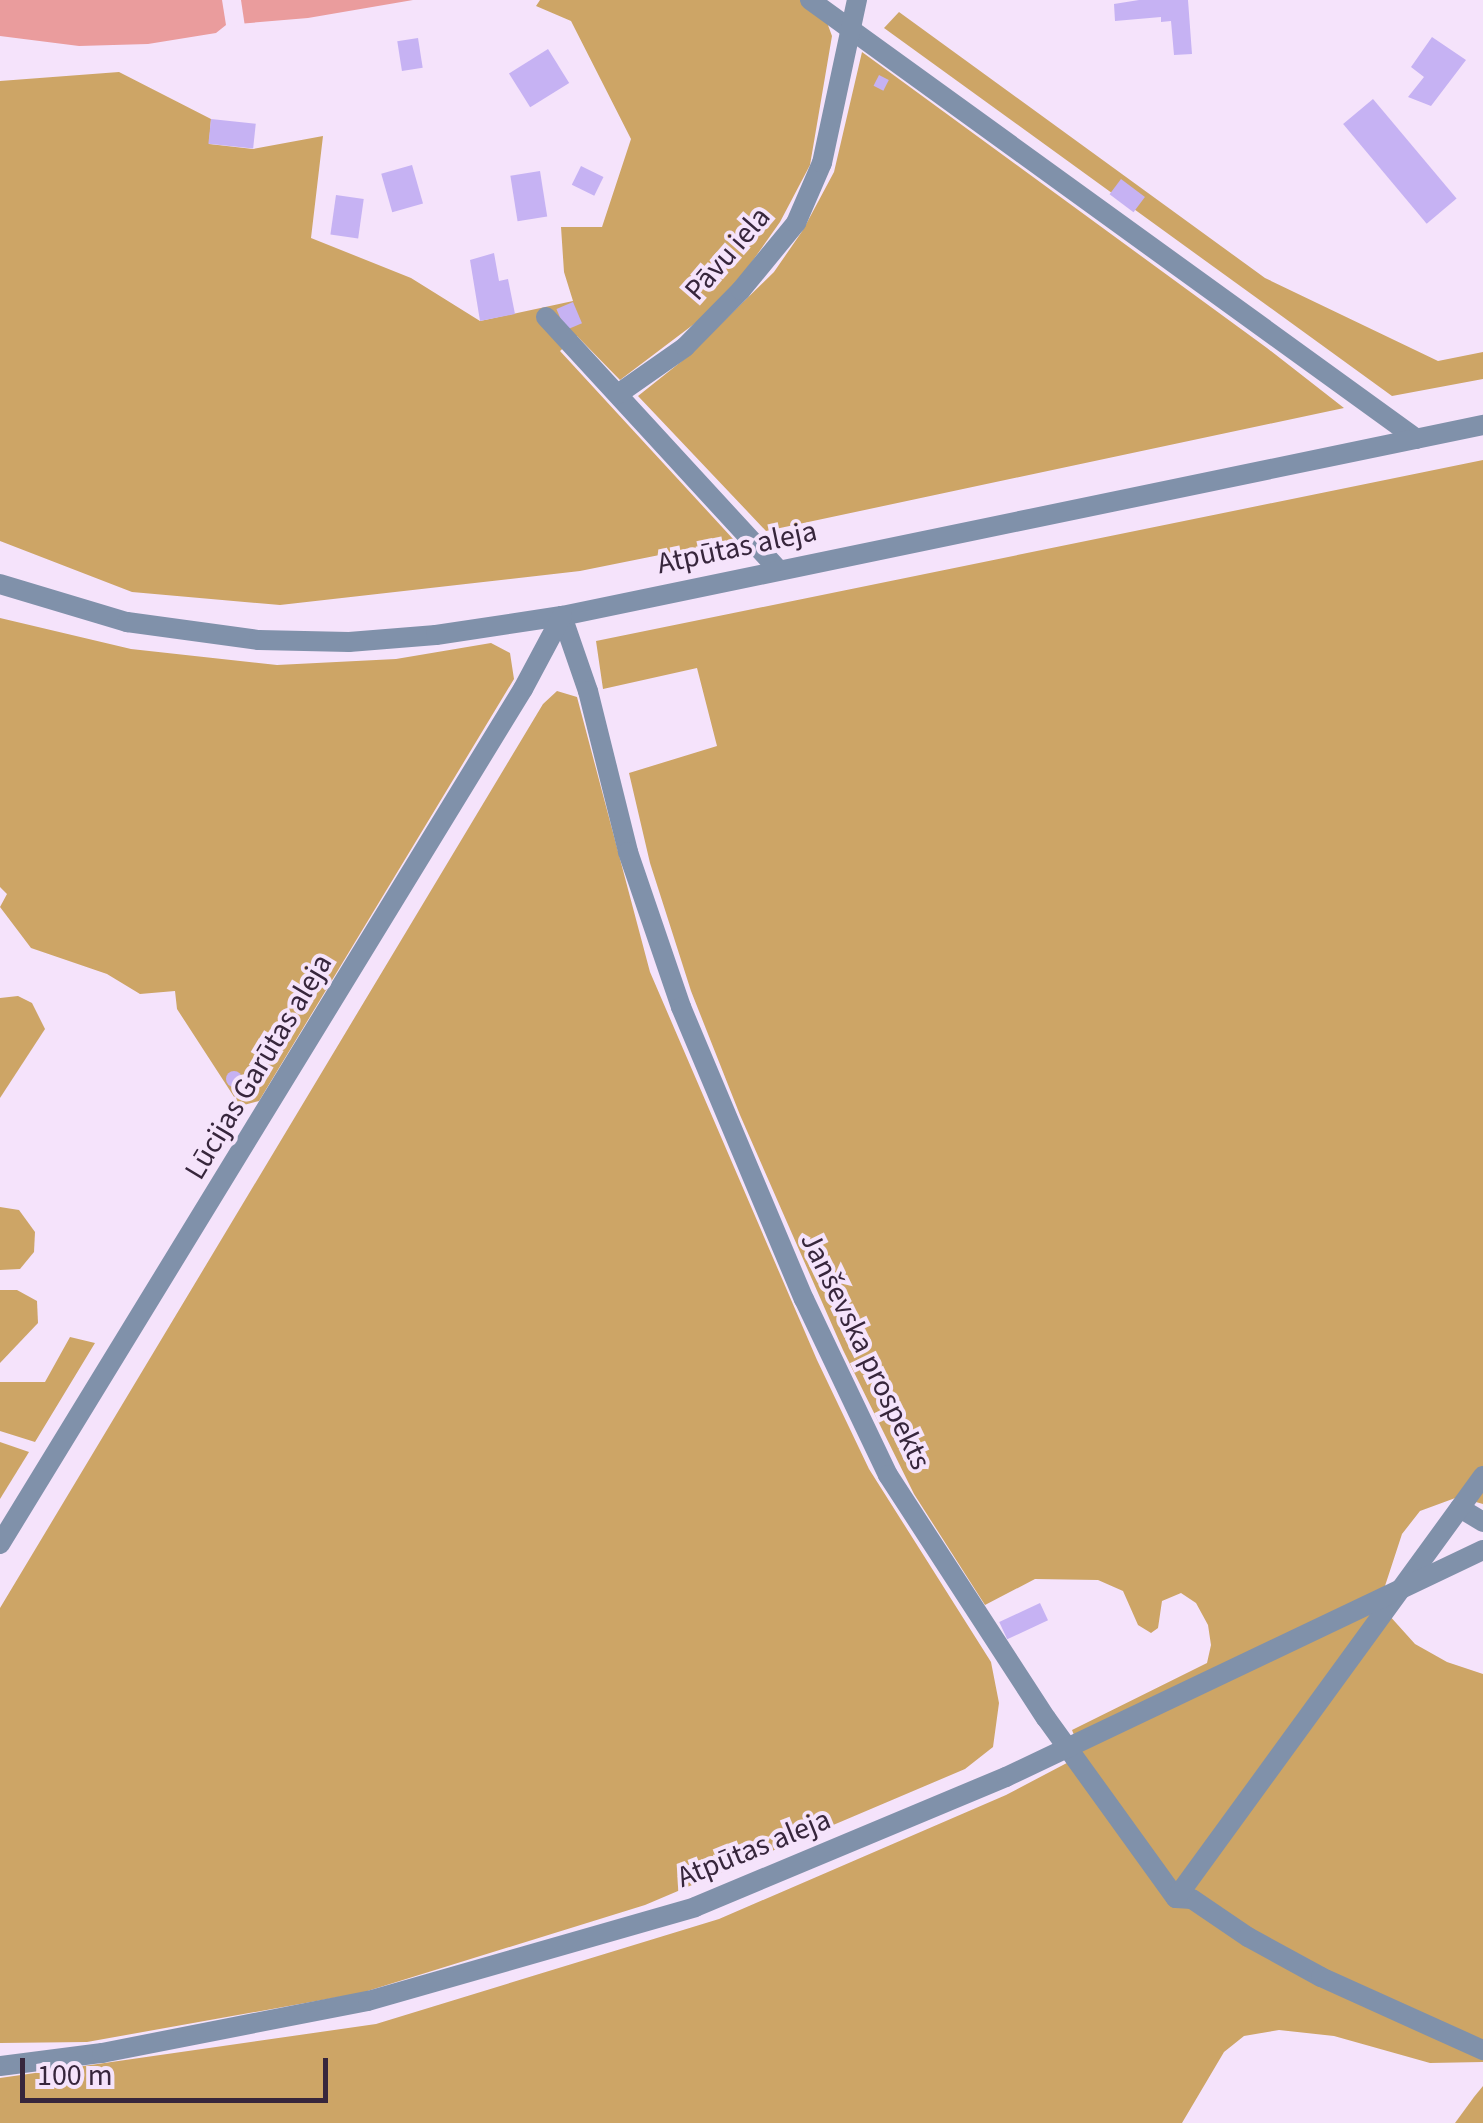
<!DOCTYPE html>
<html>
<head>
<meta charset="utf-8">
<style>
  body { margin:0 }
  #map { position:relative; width:1483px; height:2123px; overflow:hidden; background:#f5e3fb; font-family:"Source Sans 3",sans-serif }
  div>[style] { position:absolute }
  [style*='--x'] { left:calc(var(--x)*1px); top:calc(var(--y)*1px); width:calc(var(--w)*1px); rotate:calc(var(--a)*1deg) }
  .forest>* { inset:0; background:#cda566 }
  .water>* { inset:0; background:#ea9c9d }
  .pier>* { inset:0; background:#f5e3fb }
  .building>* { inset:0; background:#c6b2f3; transform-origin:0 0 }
  .round { border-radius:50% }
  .street>* { height:20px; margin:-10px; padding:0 10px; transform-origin:10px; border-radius:10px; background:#8091aa }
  span { translate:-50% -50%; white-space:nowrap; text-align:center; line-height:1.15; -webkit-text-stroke:8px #f5e3fb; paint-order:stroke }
  .street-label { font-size:30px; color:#37263c }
  .scale { position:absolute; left:20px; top:2058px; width:308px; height:45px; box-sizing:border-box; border:5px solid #37263c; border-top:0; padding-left:12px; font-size:30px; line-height:35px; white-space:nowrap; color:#37263c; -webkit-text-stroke:8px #f5e3fb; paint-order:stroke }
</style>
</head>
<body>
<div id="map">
  <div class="forest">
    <div style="clip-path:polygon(540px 0,800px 0,825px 17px,832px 36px,810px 165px,780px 222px,744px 273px,702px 318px,620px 380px,577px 336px,560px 351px,734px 540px,580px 571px,280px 605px,132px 592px,0 541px,0 81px,119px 72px,211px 119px,209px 144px,253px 149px,323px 136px,311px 238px,411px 278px,480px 321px,573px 301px,564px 272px,561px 227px,602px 227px,631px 139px,571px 21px,536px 6px)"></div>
    <div style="clip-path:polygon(899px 12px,1265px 278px,1438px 361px,1483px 352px,1483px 379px,1392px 396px,884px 28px)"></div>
    <div style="clip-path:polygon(862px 52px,1267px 348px,1344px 408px,766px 531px,638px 396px,687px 357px,774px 272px,803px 230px,834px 172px)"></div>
    <div style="clip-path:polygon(1483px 460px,1483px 1504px,1458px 1497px,1420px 1511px,1402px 1534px,1384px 1589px,1388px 1614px,1415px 1644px,1447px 1662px,1483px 1674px,1483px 2062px,1430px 2063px,1334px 2036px,1279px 2030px,1244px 2036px,1224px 2052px,1182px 2123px,0 2123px,0 2078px,376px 2024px,719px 1919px,1006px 1795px,1082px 1755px,1072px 1730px,1207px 1663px,1211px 1645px,1208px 1625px,1196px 1603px,1181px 1593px,1162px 1601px,1158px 1628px,1151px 1633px,1138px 1625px,1123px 1591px,1098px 1580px,1035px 1579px,985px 1605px,914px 1494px,843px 1350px,740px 1115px,691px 991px,650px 863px,629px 773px,717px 746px,697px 668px,603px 689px,596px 641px)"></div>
    <div style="clip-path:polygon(0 618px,131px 649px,277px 665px,396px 659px,491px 643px,510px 653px,514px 679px,259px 1101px,240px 1106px,177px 1009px,175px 991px,140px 994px,107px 974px,31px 948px,0 907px,7px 894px,0 887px)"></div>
    <div style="clip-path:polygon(557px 691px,577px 697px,650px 972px,817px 1360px,869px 1469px,991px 1662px,999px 1703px,993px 1747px,965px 1769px,645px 1905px,361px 1993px,87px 2042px,0 2043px,0 1608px,543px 704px)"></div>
    <div style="clip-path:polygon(18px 996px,32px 1003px,45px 1029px,0 1098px,0 998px)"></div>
    <div style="clip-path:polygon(0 1207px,19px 1210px,35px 1232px,34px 1252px,20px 1269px,0 1270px)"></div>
    <div style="clip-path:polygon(0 1290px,17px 1290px,37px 1301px,38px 1323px,0 1363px)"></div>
    <div style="clip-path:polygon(70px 1337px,95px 1343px,35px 1442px,0 1431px,0 1382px,45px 1382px)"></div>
    <div style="clip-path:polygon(0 1442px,29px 1452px,0 1499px)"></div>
    <div style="clip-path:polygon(1483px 2086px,1483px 2123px,1455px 2123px,1474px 2097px)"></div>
  </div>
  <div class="water">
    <div style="clip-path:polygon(0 0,413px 0,308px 18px,226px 25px,216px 33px,148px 44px,79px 46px,0 36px)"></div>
  </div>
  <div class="pier">
    <div style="clip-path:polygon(222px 0,241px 0,245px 27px,226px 25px)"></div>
  </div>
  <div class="building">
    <div style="clip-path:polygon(1139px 0,1188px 0,1192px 54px,1174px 55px,1171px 21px,1161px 22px,1161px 17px,1115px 21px,1114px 4px)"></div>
    <div style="clip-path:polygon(1432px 37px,1466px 60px,1431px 106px,1408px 97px,1424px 77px,1411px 67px)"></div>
    <div style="left:418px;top:38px;width:30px;height:21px;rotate:81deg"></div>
    <div style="left:548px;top:49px;width:40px;height:46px;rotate:58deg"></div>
    <div style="left:879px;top:75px;width:11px;height:12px;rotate:27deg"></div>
    <div style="left:1373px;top:99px;width:130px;height:39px;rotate:50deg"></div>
    <div style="left:211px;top:119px;width:45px;height:25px;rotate:6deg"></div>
    <div style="left:412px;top:165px;width:40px;height:32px;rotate:74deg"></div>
    <div style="left:581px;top:166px;width:25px;height:21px;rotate:26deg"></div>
    <div style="left:540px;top:171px;width:46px;height:30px;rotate:81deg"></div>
    <div style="left:1121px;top:179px;width:30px;height:19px;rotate:37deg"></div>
    <div style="left:336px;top:195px;width:28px;height:40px;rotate:8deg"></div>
    <div style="clip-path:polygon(494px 253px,499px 281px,508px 279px,515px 314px,480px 321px,470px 260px)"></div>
    <div style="left:573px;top:302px;width:23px;height:18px;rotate:67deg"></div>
    <div class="round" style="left:226px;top:1071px;width:16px;height:16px"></div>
    <div style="left:1040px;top:1603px;width:19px;height:45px;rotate:65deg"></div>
  </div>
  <div class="street">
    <div style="--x:810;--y:0;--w:749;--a:35.88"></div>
    <div style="--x:546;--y:317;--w:344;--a:47.4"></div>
    <div style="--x:618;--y:394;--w:82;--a:-35"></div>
    <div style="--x:685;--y:347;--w:80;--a:-45.5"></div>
    <div style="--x:741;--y:290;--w:87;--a:-50.6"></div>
    <div style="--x:796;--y:223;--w:65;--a:-66.6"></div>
    <div style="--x:822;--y:163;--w:167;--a:-77.9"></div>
    <div style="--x:0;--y:584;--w:133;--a:16.7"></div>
    <div style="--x:127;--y:622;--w:133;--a:7.8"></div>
    <div style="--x:259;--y:640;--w:90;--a:1.3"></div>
    <div style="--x:349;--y:642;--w:87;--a:-4.6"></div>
    <div style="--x:436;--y:635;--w:127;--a:-8.6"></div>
    <div style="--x:562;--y:616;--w:941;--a:-11.72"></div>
    <div style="--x:562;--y:616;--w:79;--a:70.9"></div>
    <div style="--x:588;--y:691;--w:166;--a:76"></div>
    <div style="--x:628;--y:852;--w:164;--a:71.1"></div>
    <div style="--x:681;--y:1007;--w:317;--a:67.2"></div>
    <div style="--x:804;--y:1299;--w:195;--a:64.5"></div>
    <div style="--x:888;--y:1475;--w:290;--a:57"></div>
    <div style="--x:1046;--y:1718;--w:222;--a:54.2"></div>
    <div style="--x:1176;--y:1898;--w:16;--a:4"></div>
    <div style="--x:1192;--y:1899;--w:68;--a:34.2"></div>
    <div style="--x:1248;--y:1937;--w:83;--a:28.7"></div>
    <div style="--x:1321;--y:1977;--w:178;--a:24.3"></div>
    <div style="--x:1460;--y:1508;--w:27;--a:31"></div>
    <div style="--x:0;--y:1544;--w:1002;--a:-58.55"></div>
    <div style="--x:523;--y:689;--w:83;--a:-61.9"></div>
    <div style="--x:1176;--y:1898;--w:522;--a:-53.96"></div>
    <div style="--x:0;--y:2066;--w:103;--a:-7.3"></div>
    <div style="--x:102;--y:2053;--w:271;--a:-11.1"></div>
    <div style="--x:368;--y:2001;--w:340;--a:-16"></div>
    <div style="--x:695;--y:1907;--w:337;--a:-22.7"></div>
    <div style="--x:1006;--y:1777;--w:528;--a:-25.45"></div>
  </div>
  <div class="street-label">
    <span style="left:728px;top:254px;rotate:-49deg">Pāvu iela</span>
    <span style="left:737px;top:548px;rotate:-12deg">Atpūtas aleja</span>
    <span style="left:259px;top:1067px;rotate:-59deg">Lūcijas Garūtas aleja</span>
    <span style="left:865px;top:1351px;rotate:64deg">Janševska prospekts</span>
    <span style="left:754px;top:1849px;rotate:-22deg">Atpūtas aleja</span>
  </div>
  <div class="scale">100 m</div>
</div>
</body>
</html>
